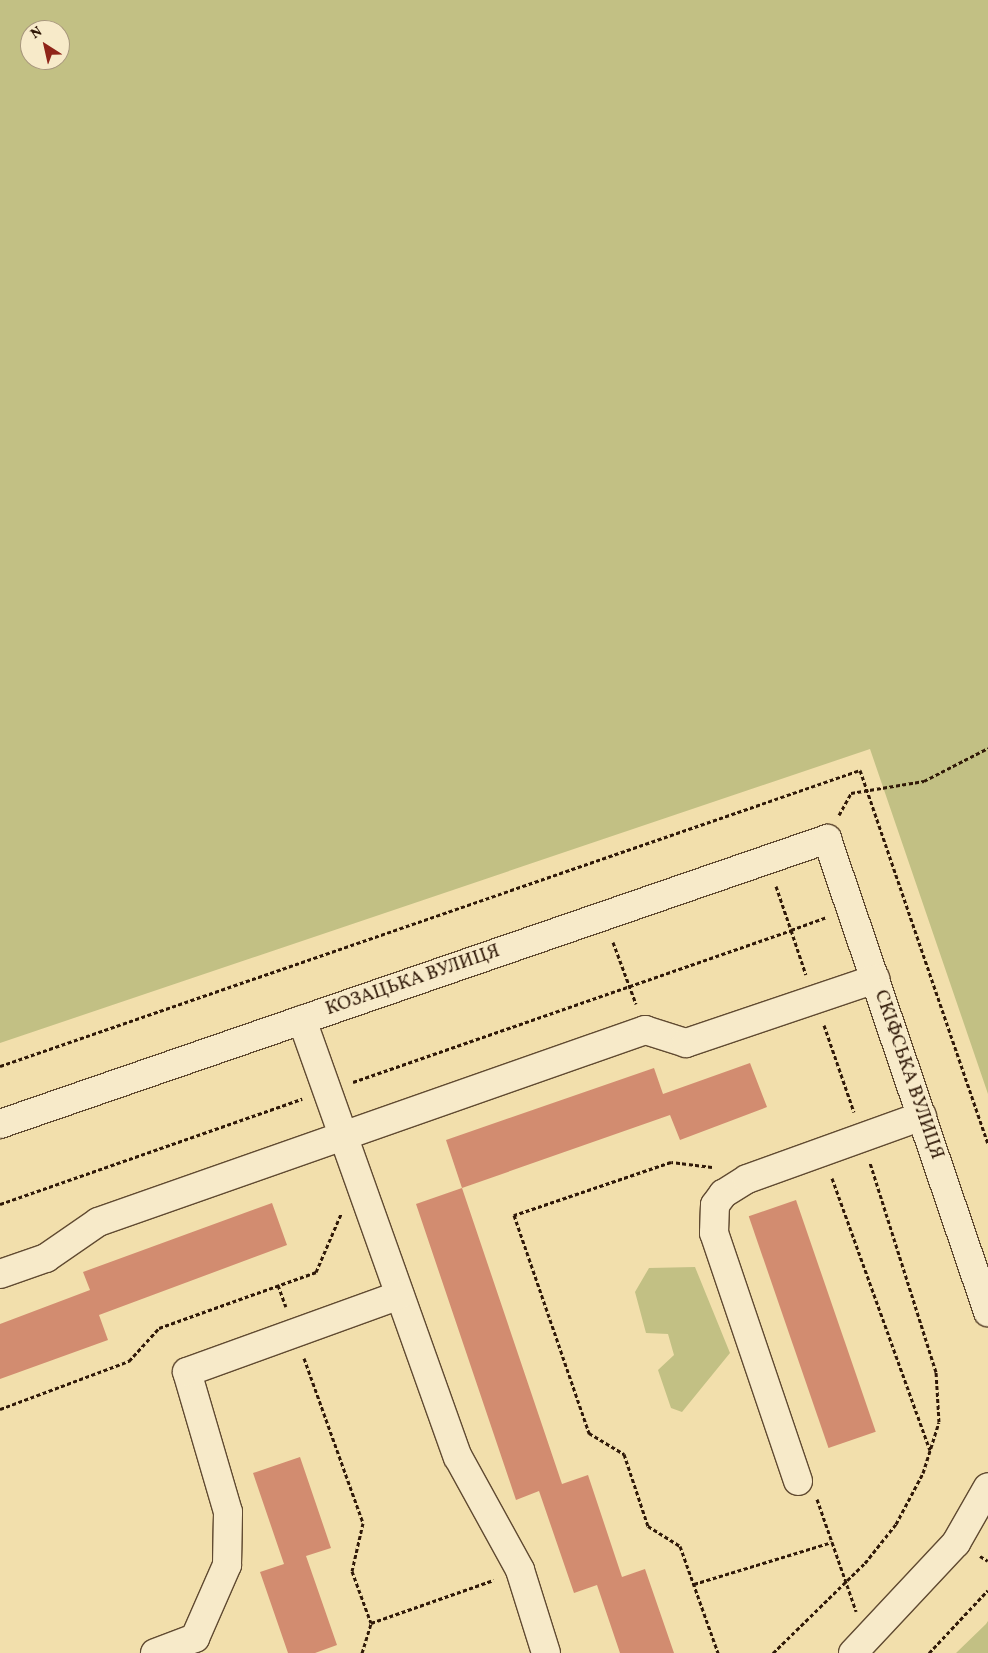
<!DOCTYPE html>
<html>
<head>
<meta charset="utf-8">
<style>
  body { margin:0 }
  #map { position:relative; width:988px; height:1653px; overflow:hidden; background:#f2dfac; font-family:Vollkorn,serif }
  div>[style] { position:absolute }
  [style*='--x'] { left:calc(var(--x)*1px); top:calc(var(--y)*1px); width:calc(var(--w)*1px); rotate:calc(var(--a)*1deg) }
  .green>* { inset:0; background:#c2c084 }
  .building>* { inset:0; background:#d28c70; transform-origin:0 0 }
  .path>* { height:3px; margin-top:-1.5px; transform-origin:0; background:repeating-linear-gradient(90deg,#301908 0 4px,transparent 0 6.5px) }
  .roads { filter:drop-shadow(1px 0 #604a31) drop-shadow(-1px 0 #604a31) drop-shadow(0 1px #604a31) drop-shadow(0 -1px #604a31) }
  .minor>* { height:28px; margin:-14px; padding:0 14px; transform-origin:14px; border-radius:14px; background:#f7eac9 }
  span { translate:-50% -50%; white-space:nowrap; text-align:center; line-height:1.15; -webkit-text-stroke:4px #f7eac9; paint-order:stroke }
  .street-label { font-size:19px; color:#301908 }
  .north { position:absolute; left:20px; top:20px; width:50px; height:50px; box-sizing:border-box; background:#f7eac9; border:1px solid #a7967c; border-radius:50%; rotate:325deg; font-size:14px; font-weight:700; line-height:20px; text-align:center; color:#301908 }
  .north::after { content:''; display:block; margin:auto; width:18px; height:22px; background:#8f2418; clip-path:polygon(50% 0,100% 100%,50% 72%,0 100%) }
</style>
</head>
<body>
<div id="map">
  <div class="green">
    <div style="clip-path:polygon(evenodd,0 0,988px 0,988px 1094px,870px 749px,0 1043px,0 0,30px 30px,60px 30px,60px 60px,30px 60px,30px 30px)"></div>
    <div style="clip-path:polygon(695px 1267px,730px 1353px,682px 1412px,671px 1408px,658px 1370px,674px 1355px,668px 1334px,646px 1333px,635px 1292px,649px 1268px)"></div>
    <div style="clip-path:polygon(988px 1621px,988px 1653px,956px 1653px,986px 1624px)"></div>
  </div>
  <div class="building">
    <div style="clip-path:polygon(750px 1063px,767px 1107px,680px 1140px,670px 1115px,462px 1188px,446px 1140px,654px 1068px,663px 1094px)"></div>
    <div style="clip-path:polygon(462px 1188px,562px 1484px,588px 1475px,622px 1577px,645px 1569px,674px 1653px,620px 1653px,597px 1585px,574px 1593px,539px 1491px,516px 1500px,416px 1204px)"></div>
    <div style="left:796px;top:1200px;width:245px;height:50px;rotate:71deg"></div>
    <div style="clip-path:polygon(272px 1203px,287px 1245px,99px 1315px,108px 1340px,0 1379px,0 1324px,90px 1290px,83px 1272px)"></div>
    <div style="clip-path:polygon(300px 1457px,331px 1548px,306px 1556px,337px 1645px,315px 1653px,288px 1653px,260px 1572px,284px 1564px,253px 1473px)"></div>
  </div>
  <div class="path">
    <div style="--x:839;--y:815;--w:25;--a:-61"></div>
    <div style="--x:851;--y:793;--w:74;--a:-9.3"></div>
    <div style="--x:924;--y:781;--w:72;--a:-27.3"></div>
    <div style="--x:776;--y:886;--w:46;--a:71.2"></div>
    <div style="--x:791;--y:930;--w:37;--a:-20"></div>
    <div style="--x:613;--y:942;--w:66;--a:69.6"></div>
    <div style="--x:824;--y:1025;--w:92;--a:71"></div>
    <div style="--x:0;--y:1066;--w:910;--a:-18.99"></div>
    <div style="--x:860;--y:770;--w:394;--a:71.1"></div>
    <div style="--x:353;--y:1082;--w:464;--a:-19.1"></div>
    <div style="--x:791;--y:930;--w:47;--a:71.6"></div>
    <div style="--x:712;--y:1167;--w:41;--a:-173"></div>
    <div style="--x:671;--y:1162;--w:166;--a:161.3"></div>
    <div style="--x:514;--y:1215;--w:231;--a:71"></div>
    <div style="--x:589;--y:1433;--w:41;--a:31"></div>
    <div style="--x:624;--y:1454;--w:76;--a:71.6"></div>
    <div style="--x:648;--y:1526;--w:38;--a:32"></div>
    <div style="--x:680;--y:1546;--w:114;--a:70.4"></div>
    <div style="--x:832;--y:1178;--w:289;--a:70.2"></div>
    <div style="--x:0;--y:1204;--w:320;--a:-19.2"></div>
    <div style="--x:278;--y:1285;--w:23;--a:70"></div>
    <div style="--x:304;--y:1358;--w:175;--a:70.3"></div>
    <div style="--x:363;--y:1523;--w:49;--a:102.9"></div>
    <div style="--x:352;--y:1571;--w:55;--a:69.9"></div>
    <div style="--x:0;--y:1409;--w:138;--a:-20.4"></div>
    <div style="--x:129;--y:1361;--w:45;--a:-47.7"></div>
    <div style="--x:159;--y:1328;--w:167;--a:-19.6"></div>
    <div style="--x:316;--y:1272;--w:63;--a:-66.7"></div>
    <div style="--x:817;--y:1499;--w:119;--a:70.8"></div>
    <div style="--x:980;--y:1556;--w:9;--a:32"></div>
    <div style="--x:694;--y:1584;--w:144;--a:-16.9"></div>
    <div style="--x:362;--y:1653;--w:31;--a:-73"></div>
    <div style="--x:371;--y:1623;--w:130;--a:-19.3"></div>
    <div style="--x:773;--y:1653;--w:129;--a:-44.4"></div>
    <div style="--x:865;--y:1563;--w:50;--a:-51.5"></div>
    <div style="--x:896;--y:1524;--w:58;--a:-62.1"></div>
    <div style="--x:923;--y:1473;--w:53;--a:-72.6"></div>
    <div style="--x:939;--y:1422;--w:50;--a:-93.4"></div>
    <div style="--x:936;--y:1372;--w:219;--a:-107.5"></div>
    <div style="--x:929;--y:1653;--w:86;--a:-46.9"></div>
  </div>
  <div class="roads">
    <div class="minor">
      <div style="--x:302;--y:1020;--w:464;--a:70.4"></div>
      <div style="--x:458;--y:1457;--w:129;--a:61.2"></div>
      <div style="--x:520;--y:1570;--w:87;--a:72.6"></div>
      <div style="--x:0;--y:1124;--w:875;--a:-19.01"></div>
      <div style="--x:827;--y:839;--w:500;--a:71.2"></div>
      <div style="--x:0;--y:1274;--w:49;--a:-19.2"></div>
      <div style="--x:46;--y:1258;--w:63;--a:-34.7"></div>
      <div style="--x:98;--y:1222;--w:580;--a:-19.34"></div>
      <div style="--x:645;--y:1030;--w:43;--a:17.6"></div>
      <div style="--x:686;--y:1043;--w:200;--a:-18.7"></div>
      <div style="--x:798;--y:1481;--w:262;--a:-108.7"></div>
      <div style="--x:714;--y:1233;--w:28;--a:-88"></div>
      <div style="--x:715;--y:1205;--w:14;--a:-54"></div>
      <div style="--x:723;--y:1194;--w:28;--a:-32"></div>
      <div style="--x:747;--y:1179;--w:186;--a:-19.8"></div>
      <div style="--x:155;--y:1653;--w:43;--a:-20.6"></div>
      <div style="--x:195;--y:1638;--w:80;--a:-66.3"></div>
      <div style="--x:227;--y:1565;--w:53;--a:-88.9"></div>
      <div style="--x:228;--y:1512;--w:146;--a:-106.3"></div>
      <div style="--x:187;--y:1372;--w:226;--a:-19.9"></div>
      <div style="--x:853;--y:1653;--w:151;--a:-46.9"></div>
      <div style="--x:956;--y:1543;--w:64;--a:-60.3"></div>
    </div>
  </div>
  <div class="street-label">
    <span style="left:413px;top:981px;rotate:-19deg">КОЗАЦЬКА ВУЛИЦЯ</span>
    <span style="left:908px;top:1075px;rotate:71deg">СКІФСЬКА ВУЛИЦЯ</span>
  </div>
  <div class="north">N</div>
</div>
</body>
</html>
